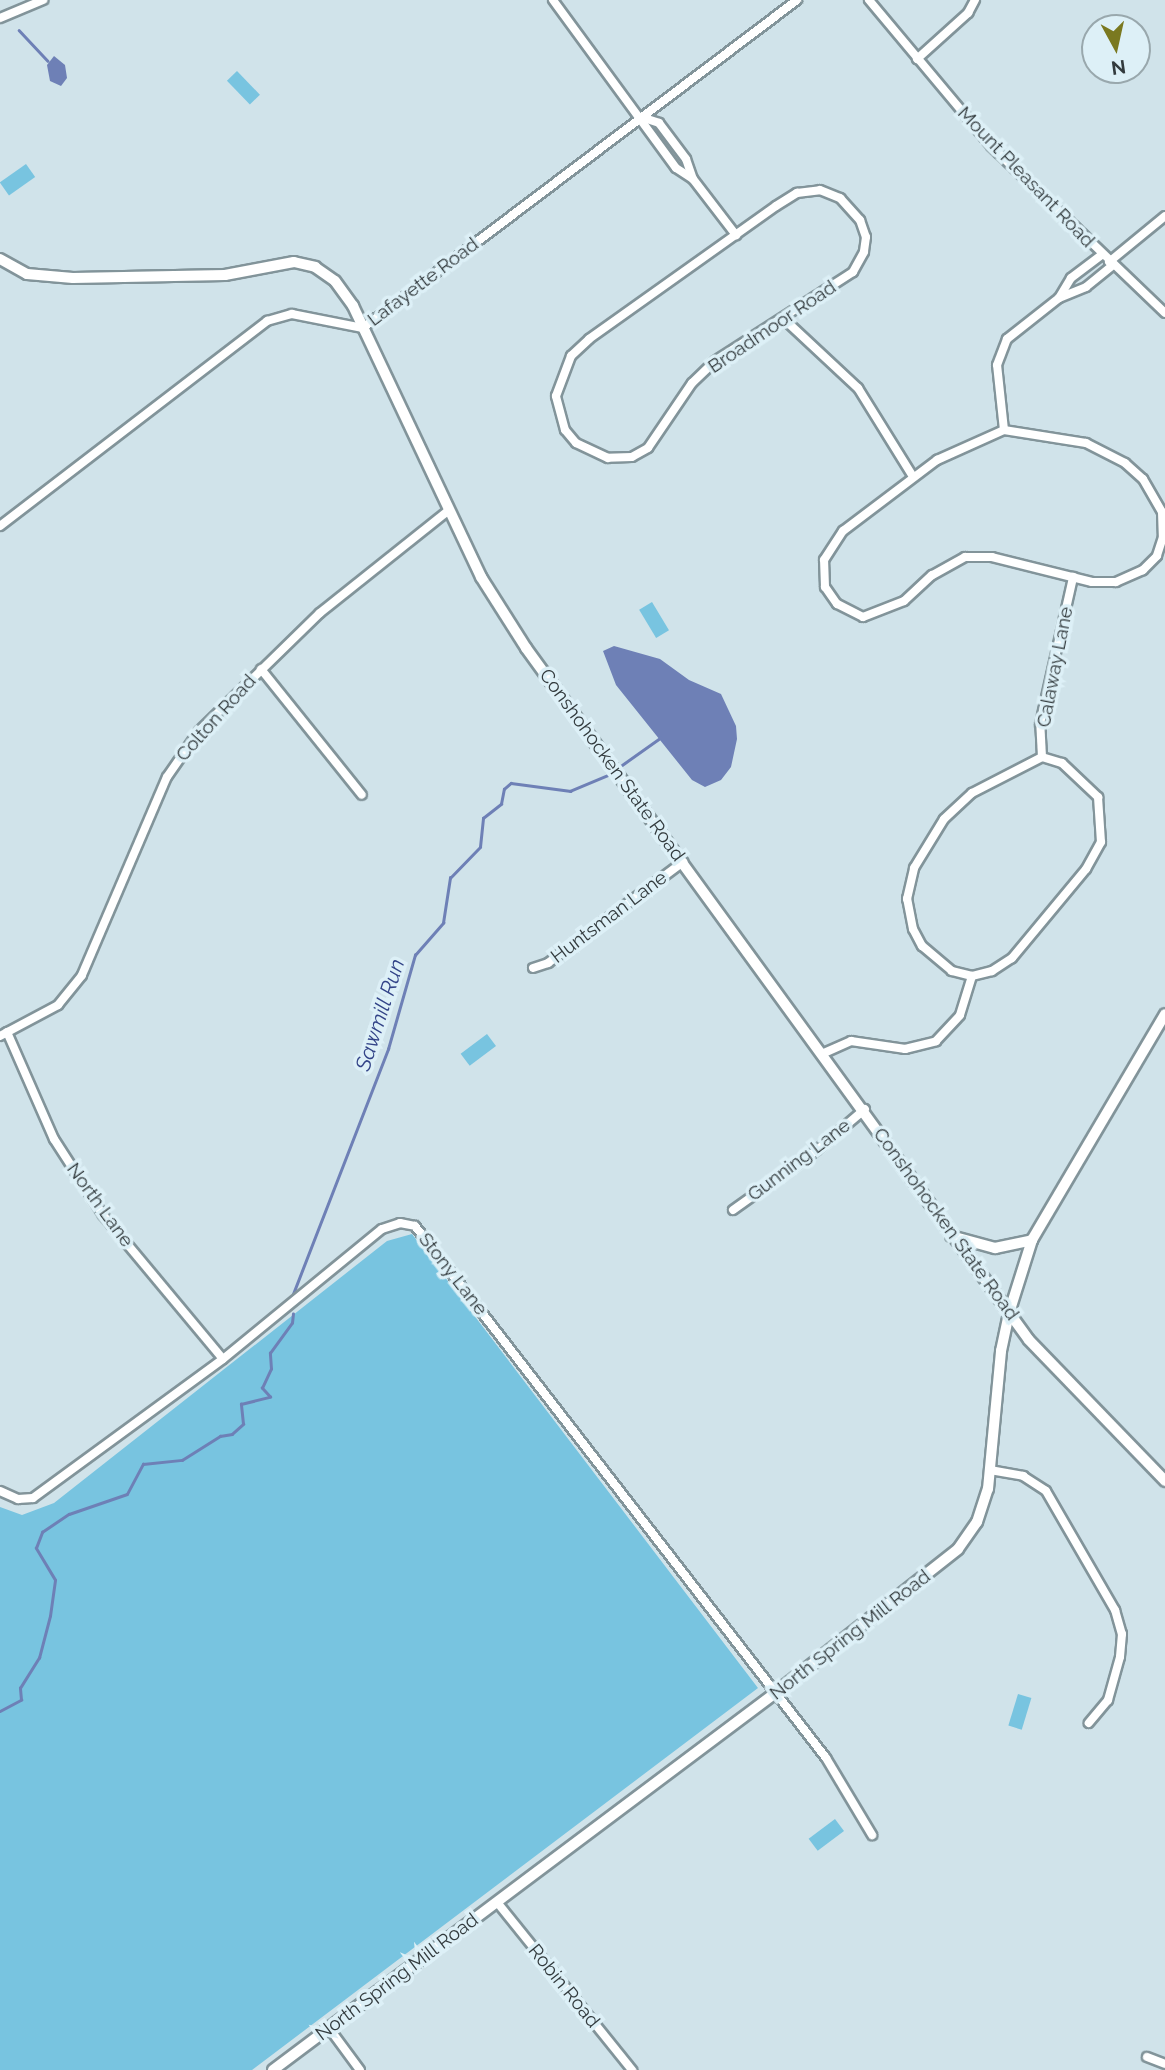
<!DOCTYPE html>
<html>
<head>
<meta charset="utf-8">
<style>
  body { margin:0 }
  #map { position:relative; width:1165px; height:2070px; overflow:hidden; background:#d0e3ea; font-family:Raleway,sans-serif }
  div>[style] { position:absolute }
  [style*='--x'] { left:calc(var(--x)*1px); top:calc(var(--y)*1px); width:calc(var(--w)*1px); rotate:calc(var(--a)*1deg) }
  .green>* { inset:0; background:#78c4e0; transform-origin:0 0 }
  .water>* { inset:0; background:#6e80b6 }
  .stream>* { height:2.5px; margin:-1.25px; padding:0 1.25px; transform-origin:1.25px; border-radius:1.25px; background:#6e80b6 }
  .roads { filter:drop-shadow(2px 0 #82949a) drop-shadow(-2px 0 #82949a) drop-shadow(0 2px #82949a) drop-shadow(0 -2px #82949a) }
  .minor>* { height:8px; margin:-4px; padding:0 4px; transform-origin:4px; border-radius:4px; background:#fff }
  .tertiary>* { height:10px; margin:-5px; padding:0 5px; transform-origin:5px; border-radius:5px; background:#fff }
  .secondary>* { height:10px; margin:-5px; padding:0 5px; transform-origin:5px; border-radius:5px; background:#fff }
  span { translate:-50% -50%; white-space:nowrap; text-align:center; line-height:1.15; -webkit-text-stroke:7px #ddf0f7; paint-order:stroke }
  .street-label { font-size:19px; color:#333b3e }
  .water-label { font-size:21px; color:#324387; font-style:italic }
  .north { position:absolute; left:1081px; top:14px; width:70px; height:70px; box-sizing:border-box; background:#ddf0f7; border:2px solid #99a8ad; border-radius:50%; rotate:172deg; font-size:19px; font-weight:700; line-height:28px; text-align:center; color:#333b3e }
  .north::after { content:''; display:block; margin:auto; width:24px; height:32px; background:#7a7920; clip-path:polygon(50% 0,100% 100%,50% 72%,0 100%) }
</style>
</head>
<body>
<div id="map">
  <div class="green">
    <div style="left:237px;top:71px;width:33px;height:14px;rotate:46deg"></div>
    <div style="left:26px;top:164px;width:16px;height:32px;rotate:55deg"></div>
    <div style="left:652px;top:602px;width:33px;height:15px;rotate:59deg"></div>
    <div style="left:487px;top:1034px;width:15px;height:33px;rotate:53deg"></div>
    <div style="clip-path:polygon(412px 1234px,758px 1688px,252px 2070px,0 2070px,0 1507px,22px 1515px,54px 1503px,387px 1241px)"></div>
    <div style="left:1018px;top:1694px;width:14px;height:33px;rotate:17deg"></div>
    <div style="left:835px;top:1819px;width:15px;height:33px;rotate:53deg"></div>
  </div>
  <div class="water">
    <div style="clip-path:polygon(54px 56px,65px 65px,67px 78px,61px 86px,50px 81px,47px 65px)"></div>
    <div style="clip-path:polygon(614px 646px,660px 659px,689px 680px,721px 694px,736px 726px,737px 739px,731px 767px,721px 780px,705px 787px,692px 780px,616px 685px,603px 651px)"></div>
  </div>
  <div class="stream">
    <div style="--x:19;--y:30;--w:42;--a:46.9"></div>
    <div style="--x:622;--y:765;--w:47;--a:-35.4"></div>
    <div style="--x:293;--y:1294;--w:263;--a:-68.8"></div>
    <div style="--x:388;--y:1049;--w:98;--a:-74"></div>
    <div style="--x:415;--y:955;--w:43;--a:-48.8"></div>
    <div style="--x:443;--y:923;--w:46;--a:-81.2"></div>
    <div style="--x:450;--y:878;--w:43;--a:-45.9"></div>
    <div style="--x:480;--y:847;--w:29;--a:-84"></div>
    <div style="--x:483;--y:818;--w:23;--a:-38"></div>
    <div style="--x:501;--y:804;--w:15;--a:-79"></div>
    <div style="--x:504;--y:789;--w:9;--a:-41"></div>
    <div style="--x:511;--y:783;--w:60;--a:7.7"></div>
    <div style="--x:570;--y:791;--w:41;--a:-22.8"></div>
    <div style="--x:0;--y:1711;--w:24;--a:-28"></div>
    <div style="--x:21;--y:1700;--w:12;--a:-95"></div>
    <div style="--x:20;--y:1688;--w:36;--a:-58"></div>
    <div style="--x:39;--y:1658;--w:43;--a:-75.3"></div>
    <div style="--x:50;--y:1616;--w:36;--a:-82"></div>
    <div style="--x:55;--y:1580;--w:37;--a:-121"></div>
    <div style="--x:36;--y:1548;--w:17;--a:-69"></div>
    <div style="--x:42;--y:1532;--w:32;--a:-34"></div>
    <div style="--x:69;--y:1514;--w:61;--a:-19"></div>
    <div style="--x:127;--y:1494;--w:34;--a:-62"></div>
    <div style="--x:143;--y:1464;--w:39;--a:-6"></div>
    <div style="--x:182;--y:1460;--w:45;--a:-32.3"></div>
    <div style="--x:220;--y:1436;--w:12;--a:-9"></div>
    <div style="--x:232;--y:1434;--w:15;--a:-42"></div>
    <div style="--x:243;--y:1424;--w:20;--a:-96"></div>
    <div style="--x:241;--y:1404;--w:30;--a:-14"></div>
    <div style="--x:270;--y:1397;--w:12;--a:-132"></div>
    <div style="--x:262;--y:1388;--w:21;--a:-65"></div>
    <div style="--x:271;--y:1369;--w:16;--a:-94"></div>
    <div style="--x:270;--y:1353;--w:37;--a:-54"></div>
    <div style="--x:292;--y:1323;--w:9;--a:-84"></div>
  </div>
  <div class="roads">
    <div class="minor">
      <div style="--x:553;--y:0;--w:208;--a:53.8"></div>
      <div style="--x:676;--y:168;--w:20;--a:33"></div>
      <div style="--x:869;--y:0;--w:190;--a:50.1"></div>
      <div style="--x:991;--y:146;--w:241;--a:43.8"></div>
      <div style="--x:0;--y:18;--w:47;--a:-22.7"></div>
      <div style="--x:917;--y:59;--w:69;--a:-42"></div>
      <div style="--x:968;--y:13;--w:15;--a:-62"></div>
      <div style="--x:641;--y:117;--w:19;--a:18"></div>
      <div style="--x:659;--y:123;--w:45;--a:53.1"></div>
      <div style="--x:686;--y:159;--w:21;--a:71"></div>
      <div style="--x:693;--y:179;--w:71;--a:52.5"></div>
      <div style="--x:820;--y:190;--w:22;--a:22"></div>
      <div style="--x:840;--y:198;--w:30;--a:48"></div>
      <div style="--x:860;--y:220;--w:18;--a:71"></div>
      <div style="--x:866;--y:237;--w:15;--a:98"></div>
      <div style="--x:864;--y:252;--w:23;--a:119"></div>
      <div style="--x:853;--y:272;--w:164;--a:147.2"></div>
      <div style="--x:715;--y:361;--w:32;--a:136"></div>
      <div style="--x:692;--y:383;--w:78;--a:124.1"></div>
      <div style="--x:648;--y:448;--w:18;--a:151"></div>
      <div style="--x:632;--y:457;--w:24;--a:178"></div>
      <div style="--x:608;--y:458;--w:35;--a:-155"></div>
      <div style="--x:576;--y:443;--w:17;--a:-130"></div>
      <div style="--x:565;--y:430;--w:35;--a:-105"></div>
      <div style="--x:556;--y:396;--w:43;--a:-69.4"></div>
      <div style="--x:571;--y:356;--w:25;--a:-43"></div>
      <div style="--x:589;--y:339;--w:229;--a:-35.4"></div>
      <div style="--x:776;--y:206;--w:25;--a:-32"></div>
      <div style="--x:797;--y:193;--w:23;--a:-7"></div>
      <div style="--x:1109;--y:262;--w:72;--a:-39.4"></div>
      <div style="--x:1059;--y:298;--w:23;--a:-59"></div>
      <div style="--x:1071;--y:278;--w:39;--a:-37"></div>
      <div style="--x:785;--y:320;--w:100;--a:43"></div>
      <div style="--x:858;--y:388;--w:102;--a:58.2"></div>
      <div style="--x:1004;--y:430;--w:83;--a:9"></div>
      <div style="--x:1086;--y:443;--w:44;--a:27.1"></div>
      <div style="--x:1125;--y:463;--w:24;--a:42"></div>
      <div style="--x:1143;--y:479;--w:38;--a:60"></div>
      <div style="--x:1162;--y:512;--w:25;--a:88"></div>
      <div style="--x:1163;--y:537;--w:20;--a:108"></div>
      <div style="--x:1157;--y:556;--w:20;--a:135"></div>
      <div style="--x:1143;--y:570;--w:30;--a:156"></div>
      <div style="--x:1116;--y:582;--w:24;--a:180"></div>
      <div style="--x:1092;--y:582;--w:103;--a:-166"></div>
      <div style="--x:992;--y:557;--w:27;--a:180"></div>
      <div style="--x:965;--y:557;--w:38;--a:151"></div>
      <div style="--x:932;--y:575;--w:38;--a:137"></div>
      <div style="--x:904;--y:601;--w:44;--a:158.7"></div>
      <div style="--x:863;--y:617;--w:29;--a:-153"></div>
      <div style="--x:837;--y:604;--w:21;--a:-125"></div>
      <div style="--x:825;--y:587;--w:27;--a:-92"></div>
      <div style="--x:824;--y:560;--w:35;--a:-57"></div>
      <div style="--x:843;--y:531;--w:118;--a:-37.1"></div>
      <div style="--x:937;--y:460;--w:73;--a:-24.1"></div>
      <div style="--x:1004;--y:430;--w:65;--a:-96.1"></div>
      <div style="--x:997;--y:365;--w:28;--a:-69"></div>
      <div style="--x:1007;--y:339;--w:66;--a:-38.3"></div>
      <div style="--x:1059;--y:298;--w:29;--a:-22"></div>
      <div style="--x:1086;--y:287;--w:35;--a:-39"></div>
      <div style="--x:0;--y:526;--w:337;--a:-37.5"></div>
      <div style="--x:267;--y:321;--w:26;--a:-16"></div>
      <div style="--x:292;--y:314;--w:72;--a:11.2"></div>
      <div style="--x:363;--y:328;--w:544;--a:-37.08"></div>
      <div style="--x:261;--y:669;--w:161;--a:51.3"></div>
      <div style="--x:1042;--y:757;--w:21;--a:17"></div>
      <div style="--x:1062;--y:763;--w:50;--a:43.4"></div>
      <div style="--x:1098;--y:797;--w:45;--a:86.2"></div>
      <div style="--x:1101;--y:842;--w:31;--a:119"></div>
      <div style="--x:1086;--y:869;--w:116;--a:129.7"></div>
      <div style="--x:1012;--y:958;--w:24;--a:147"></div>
      <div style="--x:992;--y:971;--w:21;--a:166"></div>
      <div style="--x:972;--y:976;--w:21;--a:-166"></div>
      <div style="--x:952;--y:971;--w:39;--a:-140"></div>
      <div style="--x:922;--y:946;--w:19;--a:-118"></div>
      <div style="--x:913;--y:929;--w:31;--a:-101"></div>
      <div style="--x:907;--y:899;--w:32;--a:-77"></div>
      <div style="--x:914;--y:868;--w:57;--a:-58.5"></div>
      <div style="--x:944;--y:819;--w:38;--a:-43"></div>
      <div style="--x:972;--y:793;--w:79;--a:-27.2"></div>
      <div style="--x:1042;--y:757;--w:33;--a:-93"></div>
      <div style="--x:1040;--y:724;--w:151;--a:-77.3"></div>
      <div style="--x:533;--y:968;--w:16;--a:-18"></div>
      <div style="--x:548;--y:963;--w:169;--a:-36.8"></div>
      <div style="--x:7;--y:1032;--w:117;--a:66.3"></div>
      <div style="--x:54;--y:1139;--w:90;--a:57.2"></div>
      <div style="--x:103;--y:1215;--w:187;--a:50.2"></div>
      <div style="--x:0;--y:1036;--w:66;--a:-28.1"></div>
      <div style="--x:58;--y:1005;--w:38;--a:-51"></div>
      <div style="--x:82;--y:975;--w:215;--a:-66.8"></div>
      <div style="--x:167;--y:777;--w:56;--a:-55.2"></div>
      <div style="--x:199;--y:731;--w:169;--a:-44.3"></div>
      <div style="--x:320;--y:613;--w:165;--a:-38.6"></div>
      <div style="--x:824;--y:1053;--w:30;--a:-24"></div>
      <div style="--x:851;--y:1041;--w:55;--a:8.4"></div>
      <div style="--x:905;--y:1049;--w:32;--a:-14"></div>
      <div style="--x:936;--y:1041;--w:35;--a:-47"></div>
      <div style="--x:960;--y:1015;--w:41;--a:-72.9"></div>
      <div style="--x:733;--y:1210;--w:103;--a:-35.5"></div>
      <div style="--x:817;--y:1150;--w:63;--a:-40.5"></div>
      <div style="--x:990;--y:1470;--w:34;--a:10"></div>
      <div style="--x:1023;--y:1476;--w:27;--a:33"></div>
      <div style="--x:1046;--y:1491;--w:138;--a:59.9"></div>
      <div style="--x:1115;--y:1610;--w:25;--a:74"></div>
      <div style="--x:1122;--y:1634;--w:23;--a:95"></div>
      <div style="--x:1120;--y:1657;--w:45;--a:105.6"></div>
      <div style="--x:1108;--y:1700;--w:30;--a:130"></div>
      <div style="--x:0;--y:1491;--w:20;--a:24"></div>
      <div style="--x:18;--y:1499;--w:15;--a:-4"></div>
      <div style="--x:33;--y:1498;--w:235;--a:-36.2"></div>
      <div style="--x:223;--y:1359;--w:205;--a:-39.3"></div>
      <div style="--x:382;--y:1229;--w:19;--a:-18"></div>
      <div style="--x:400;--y:1223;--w:15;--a:11"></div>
      <div style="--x:415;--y:1226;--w:672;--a:52.31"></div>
      <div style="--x:826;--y:1758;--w:90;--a:59.1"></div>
      <div style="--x:497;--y:1902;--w:216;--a:51.2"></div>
      <div style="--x:329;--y:2028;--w:52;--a:53.6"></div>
      <div style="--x:1147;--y:2057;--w:19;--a:21"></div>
    </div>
    <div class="tertiary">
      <div style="--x:273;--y:2070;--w:626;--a:-36.89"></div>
      <div style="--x:774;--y:1694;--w:234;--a:-38.2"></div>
      <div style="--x:958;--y:1549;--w:33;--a:-55"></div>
      <div style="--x:977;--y:1522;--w:35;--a:-72"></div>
      <div style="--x:988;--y:1489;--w:139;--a:-84.6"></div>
      <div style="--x:1001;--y:1351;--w:39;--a:-78"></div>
    </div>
    <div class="secondary">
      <div style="--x:0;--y:259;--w:31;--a:29"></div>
      <div style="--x:27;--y:274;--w:46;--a:5"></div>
      <div style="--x:73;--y:278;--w:152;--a:-1.1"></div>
      <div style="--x:225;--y:275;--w:70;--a:-10.7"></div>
      <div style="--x:294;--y:262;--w:22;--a:13"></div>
      <div style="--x:315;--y:267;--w:24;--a:35"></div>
      <div style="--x:335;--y:281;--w:31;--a:54"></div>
      <div style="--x:353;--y:306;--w:300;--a:64.7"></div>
      <div style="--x:481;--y:577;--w:84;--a:57.6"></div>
      <div style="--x:526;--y:648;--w:855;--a:53.99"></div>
      <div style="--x:1029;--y:1340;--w:196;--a:46"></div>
      <div style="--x:951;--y:1236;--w:46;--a:15.3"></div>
      <div style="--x:995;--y:1248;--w:38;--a:-12"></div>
      <div style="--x:1009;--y:1313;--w:77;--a:-72.5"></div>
      <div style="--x:1032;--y:1240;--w:262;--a:-59.5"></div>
    </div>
  </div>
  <div class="street-label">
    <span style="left:1026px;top:177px;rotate:46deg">Mount Pleasant Road</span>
    <span style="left:423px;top:282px;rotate:-37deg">Lafayette Road</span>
    <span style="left:772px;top:327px;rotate:-34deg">Broadmoor Road</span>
    <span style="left:1055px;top:667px;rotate:-79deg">Calaway Lane</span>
    <span style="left:216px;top:718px;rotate:-48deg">Colton Road</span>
    <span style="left:612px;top:765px;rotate:54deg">Conshohocken State Road</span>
    <span style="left:609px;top:917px;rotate:-37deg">Huntsman Lane</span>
    <span style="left:799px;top:1160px;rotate:-37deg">Gunning Lane</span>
    <span style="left:100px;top:1205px;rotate:54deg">North Lane</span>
    <span style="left:946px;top:1224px;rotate:54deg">Conshohocken State Road</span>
    <span style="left:453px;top:1274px;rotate:52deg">Stony Lane</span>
    <span style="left:850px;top:1635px;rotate:-38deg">North Spring Mill Road</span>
    <span style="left:397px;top:1977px;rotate:-37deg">North Spring Mill Road</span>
    <span style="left:564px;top:1986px;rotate:51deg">Robin Road</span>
  </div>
  <div class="water-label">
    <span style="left:380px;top:1015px;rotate:-72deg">Sawmill Run</span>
  </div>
  <div class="north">N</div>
</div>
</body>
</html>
